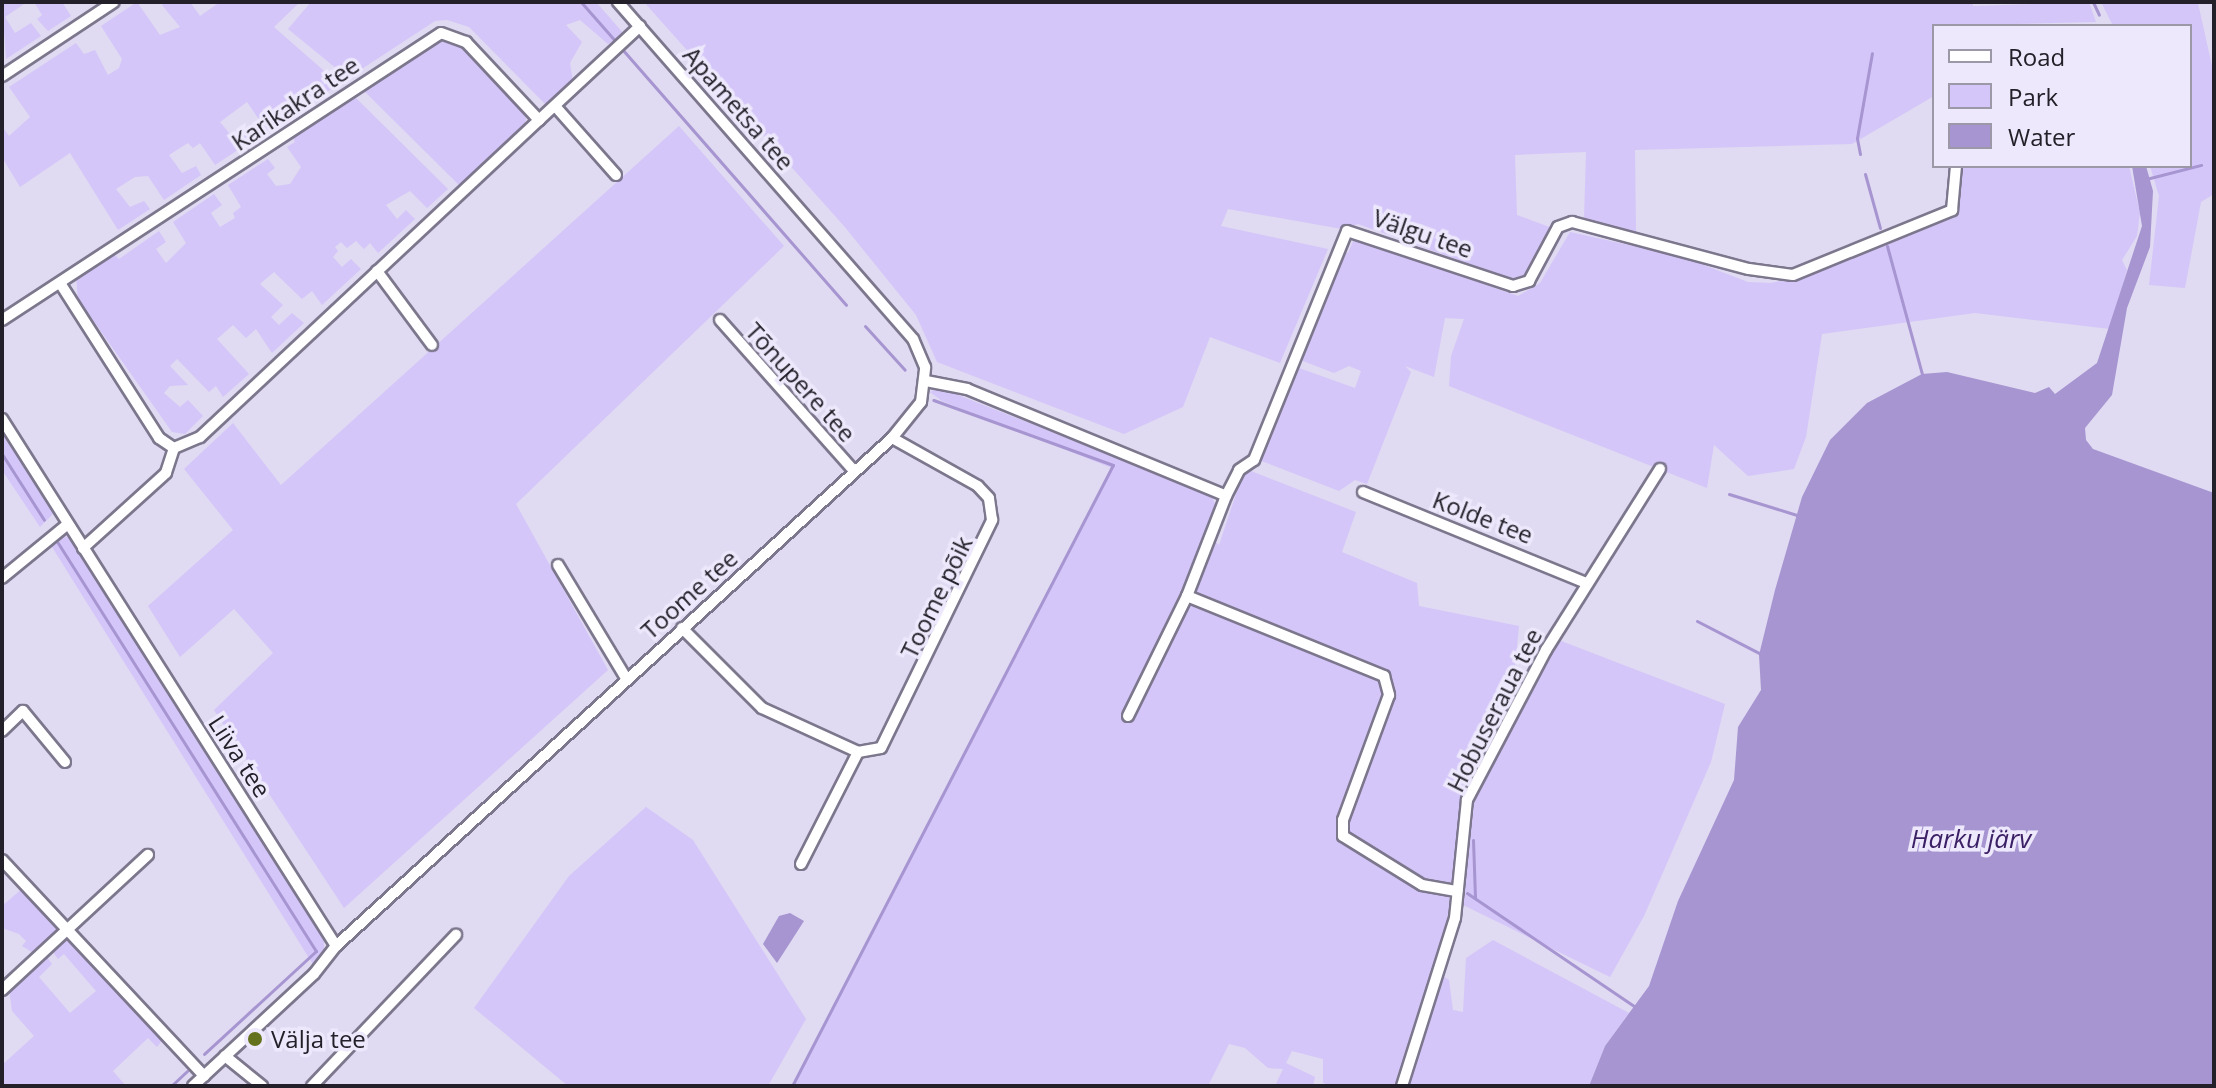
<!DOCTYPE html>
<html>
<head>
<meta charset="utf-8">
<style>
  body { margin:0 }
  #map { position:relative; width:2216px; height:1088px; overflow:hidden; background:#e0daf2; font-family:"Open Sans",sans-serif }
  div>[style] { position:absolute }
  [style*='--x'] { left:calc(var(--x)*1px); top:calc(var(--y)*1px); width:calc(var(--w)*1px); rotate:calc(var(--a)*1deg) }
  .green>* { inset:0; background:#d4c6f9 }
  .water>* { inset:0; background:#a695d0 }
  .stream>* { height:3px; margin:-1.5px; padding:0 1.5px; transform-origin:1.5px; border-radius:1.5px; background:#a695d0 }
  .roads { filter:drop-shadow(2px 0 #7d778d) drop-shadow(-2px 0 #7d778d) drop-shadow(0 2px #7d778d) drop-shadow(0 -2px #7d778d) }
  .minor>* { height:10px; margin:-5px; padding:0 5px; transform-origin:5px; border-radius:5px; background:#fff }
  .dots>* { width:22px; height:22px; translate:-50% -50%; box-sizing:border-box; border:4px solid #ede8fb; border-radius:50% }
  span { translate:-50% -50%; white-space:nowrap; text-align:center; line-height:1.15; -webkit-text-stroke:7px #ede8fb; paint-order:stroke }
  .street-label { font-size:24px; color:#232029 }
  .poi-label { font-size:24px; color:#232029 }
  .left { translate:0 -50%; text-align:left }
  .water-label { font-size:26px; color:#3b2065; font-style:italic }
  .frame { position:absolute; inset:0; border:4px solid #232029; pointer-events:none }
  .legend { position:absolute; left:1932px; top:24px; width:260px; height:144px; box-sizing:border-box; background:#ede8fb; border:2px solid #9c98a7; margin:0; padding:10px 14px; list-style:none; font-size:24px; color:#232029 }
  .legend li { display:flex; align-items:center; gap:16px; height:40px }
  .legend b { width:40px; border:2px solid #9c98a7 }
</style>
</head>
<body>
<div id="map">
  <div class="green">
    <div style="clip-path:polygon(2px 2px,27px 2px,5px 17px,15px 33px,31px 23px,41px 36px,6px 59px)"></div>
    <div style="clip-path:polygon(34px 2px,62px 2px,71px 16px,48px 31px,37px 19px,42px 15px)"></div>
    <div style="clip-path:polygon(137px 2px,160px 35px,180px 27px,162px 5px,165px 2px,190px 2px,200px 16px,220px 2px,300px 2px,274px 27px,339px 84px,267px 131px,247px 102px,220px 122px,234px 139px,247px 132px,253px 140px,215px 165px,200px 143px,193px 148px,188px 143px,169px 155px,182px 173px,196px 166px,201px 175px,164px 200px,148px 176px,135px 177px,116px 189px,130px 207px,144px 201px,150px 209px,118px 230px,70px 153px,20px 187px,2px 157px,2px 126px,9px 136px,30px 117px,9px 87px,76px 43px,84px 54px,95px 50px,108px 75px,119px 68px,122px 59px,101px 26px)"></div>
    <div style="clip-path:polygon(311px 2px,596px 2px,624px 34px,608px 44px,580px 20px,566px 25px,582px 42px,570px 63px,573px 82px,546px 105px,469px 27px,447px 20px,435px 21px,348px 78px,288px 29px)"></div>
    <div style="clip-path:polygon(644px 2px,1973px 2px,1973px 6px,2089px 2px,2096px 22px,1934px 26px,1934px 96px,1852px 144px,1635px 150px,1636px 233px,1584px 219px,1586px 152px,1515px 155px,1517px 215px,1552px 228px,1532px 269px,1517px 281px,1358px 224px,1342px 229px,1228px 209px,1221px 226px,1328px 249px,1280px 363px,1210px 337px,1183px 407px,1124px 434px,937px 362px,916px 315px,844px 226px)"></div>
    <div style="clip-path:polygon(2101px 2px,2198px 3px,2214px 75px,2214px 194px,2201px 202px,2185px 288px,2149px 285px,2159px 196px,2150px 166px,2190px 166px,2190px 26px,2113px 26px)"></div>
    <div style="clip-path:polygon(444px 40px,457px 42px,524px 111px,526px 120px,523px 129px,460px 186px,362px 89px)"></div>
    <div style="clip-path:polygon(353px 95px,448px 189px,427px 208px,410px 191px,386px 205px,397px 219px,406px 210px,415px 219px,378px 253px,370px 243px,364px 249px,356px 241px,347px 248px,341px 242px,335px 247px,338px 251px,333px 257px,342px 267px,351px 259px,361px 269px,322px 305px,312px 291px,302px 299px,274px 272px,260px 284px,283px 305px,271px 317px,279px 325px,292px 313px,304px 323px,272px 353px,256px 329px,246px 338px,233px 325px,217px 339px,249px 374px,223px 397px,216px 386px,209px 392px,177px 359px,170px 366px,188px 385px,170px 386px,164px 393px,180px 407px,188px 400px,203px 416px,185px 434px,172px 432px,78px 299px,76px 277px,113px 254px,119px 259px,159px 231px,166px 242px,156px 249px,166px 263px,186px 243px,173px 222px,214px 194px,222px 205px,211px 213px,220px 227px,235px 218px,233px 213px,241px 207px,228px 185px,268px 159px,275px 168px,267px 174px,276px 186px,290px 184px,301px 167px,287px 147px,295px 142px,292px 135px)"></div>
    <div style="clip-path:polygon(679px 126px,784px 246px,516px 504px,608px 670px,344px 908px,214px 710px,273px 653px,234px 609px,180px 657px,148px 606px,233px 530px,184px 469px,233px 423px,281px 485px)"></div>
    <div style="clip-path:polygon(1960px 166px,2129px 166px,2140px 213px,2137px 236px,2122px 260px,2127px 270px,2110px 329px,1975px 313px,1822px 334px,1806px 437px,1794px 469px,1748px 476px,1714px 445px,1707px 488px,1449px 386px,1451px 356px,1464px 319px,1445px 318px,1434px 377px,1405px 366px,1411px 372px,1367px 484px,1355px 480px,1339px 491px,1259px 460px,1299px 368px,1355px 388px,1361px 371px,1349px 366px,1334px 373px,1303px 361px,1301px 355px,1342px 251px,1348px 253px,1354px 239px,1518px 296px,1540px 283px,1570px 232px,1683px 257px,1748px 282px,1771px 283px,1807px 275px,1955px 213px)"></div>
    <div style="clip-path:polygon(938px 387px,1211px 495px,1218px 510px,1208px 535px,1219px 545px,1243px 473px,1251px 471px,1356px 512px,1342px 552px,1417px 583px,1419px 606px,1519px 626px,1515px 668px,1462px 786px,1448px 916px,1432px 969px,1449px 980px,1453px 1010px,1463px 1012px,1466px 958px,1493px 940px,1629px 1013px,1605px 1046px,1589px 1086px,1331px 1086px,1323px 1083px,1323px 1059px,1292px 1051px,1286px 1063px,1315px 1077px,1313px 1086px,1275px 1086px,1283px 1069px,1268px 1068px,1245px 1048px,1229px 1044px,1208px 1086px,792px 1086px,1112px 468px,942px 401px,930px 392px)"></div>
    <div style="clip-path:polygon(2px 432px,54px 513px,40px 527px,2px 470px)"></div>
    <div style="clip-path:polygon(61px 535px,70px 538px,324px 938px,324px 954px,314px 966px,52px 547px)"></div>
    <div style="clip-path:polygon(1556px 639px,1725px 704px,1711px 762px,1644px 916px,1610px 977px,1463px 905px,1472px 803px)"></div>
    <div style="clip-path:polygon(646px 807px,693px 840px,806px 1019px,768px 1086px,568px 1086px,474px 1008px,569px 876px)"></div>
    <div style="clip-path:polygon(23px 888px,59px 926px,60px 932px,35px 954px,22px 946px,26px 941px,19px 934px,2px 928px,2px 906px)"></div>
    <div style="clip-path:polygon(63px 941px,71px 941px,163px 1039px,157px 1047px,148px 1038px,113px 1071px,126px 1086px,2px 1086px,2px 1065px,34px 1036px,12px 1011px,9px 989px,47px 957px,52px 964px,39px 977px,70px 1013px,96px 991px,64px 954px,58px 959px,53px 952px)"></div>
  </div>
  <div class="water">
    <div style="clip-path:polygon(2132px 166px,2146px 166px,2153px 191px,2150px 247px,2127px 308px,2112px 395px,2085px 428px,2086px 440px,2093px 449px,2214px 493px,2214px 1086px,1589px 1086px,1605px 1046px,1649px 986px,1678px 901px,1734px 780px,1738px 727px,1761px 690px,1759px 655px,1775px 590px,1802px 497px,1830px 440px,1867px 403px,1922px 374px,1947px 372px,2035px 393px,2049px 387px,2055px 394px,2097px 363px,2142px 226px)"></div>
    <div style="clip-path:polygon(790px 913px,804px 921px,777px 963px,763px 944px,779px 916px)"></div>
  </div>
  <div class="stream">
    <div style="--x:581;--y:2;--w:55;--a:48.7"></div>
    <div style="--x:2093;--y:2;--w:14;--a:65"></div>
    <div style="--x:622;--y:49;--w:340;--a:48.8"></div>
    <div style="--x:1860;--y:154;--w:16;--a:-101"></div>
    <div style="--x:1857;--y:138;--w:86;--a:-80"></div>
    <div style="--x:1865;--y:174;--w:56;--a:74.5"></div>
    <div style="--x:2146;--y:179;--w:57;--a:-14.3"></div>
    <div style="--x:1887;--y:246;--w:133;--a:74.7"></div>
    <div style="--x:865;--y:326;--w:59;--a:47.7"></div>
    <div style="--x:2;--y:454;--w:78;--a:57.5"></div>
    <div style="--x:1729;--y:494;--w:71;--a:17.2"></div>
    <div style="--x:58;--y:543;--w:483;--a:57.7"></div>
    <div style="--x:316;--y:951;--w:152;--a:137.4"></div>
    <div style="--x:1697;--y:621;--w:70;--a:27.3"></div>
    <div style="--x:1473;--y:840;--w:57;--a:88"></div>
    <div style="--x:1467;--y:893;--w:202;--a:34.1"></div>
    <div style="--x:171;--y:1086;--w:22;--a:-43"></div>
    <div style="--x:792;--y:1086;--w:699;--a:-62.67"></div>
    <div style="--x:1113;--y:465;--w:191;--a:-160.1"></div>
  </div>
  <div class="roads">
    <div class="minor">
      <div style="--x:2;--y:76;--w:134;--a:-33.5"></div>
      <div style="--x:555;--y:106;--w:92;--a:48.5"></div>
      <div style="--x:539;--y:120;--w:138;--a:-42.9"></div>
      <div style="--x:377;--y:271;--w:92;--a:53.4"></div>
      <div style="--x:60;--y:283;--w:184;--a:57.4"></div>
      <div style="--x:159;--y:438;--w:18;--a:34"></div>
      <div style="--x:2;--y:320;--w:524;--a:-33.17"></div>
      <div style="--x:441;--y:33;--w:27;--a:20"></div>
      <div style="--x:466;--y:42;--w:107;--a:46.9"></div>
      <div style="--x:539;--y:120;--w:464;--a:136.9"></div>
      <div style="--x:200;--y:437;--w:28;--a:157"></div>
      <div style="--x:174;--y:448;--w:26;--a:108"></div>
      <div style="--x:166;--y:473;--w:112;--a:137.9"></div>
      <div style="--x:720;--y:320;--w:200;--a:48.4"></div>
      <div style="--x:926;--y:381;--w:42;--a:11"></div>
      <div style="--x:967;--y:389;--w:280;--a:22.4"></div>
      <div style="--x:1226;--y:496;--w:29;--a:-63"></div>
      <div style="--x:1239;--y:470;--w:18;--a:-34"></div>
      <div style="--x:1254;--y:460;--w:247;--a:-67.9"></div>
      <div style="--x:1347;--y:231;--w:175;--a:18.3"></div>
      <div style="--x:1513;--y:286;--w:17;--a:-17"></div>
      <div style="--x:1529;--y:281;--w:61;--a:-61.8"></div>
      <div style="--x:1558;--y:227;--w:15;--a:-20"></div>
      <div style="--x:1572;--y:222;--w:183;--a:14.9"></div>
      <div style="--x:1749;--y:269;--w:44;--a:7.8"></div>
      <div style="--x:1793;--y:275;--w:172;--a:-22.2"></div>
      <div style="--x:1952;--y:210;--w:44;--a:-84.8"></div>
      <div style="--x:2;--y:419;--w:624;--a:57.63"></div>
      <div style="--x:1363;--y:492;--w:241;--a:22.2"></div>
      <div style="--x:1226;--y:496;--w:107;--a:111.3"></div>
      <div style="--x:1187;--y:596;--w:213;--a:22.1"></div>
      <div style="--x:1384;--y:676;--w:20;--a:75"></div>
      <div style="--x:1389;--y:695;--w:133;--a:110.2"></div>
      <div style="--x:1343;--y:820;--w:16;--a:90"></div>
      <div style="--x:1343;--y:836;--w:93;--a:31.8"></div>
      <div style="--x:1422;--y:885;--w:36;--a:10"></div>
      <div style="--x:558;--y:565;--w:132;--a:59"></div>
      <div style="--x:2;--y:578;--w:85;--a:-39.3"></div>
      <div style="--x:682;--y:628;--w:113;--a:45"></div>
      <div style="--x:762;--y:708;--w:106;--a:24.6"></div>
      <div style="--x:858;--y:752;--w:23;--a:-10"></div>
      <div style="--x:881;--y:748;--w:254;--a:-64"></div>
      <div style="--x:992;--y:520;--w:22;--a:-98"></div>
      <div style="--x:989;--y:498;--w:16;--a:-133"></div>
      <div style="--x:978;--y:486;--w:98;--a:-150.8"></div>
      <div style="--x:1128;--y:716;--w:134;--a:-63.8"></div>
      <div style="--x:2;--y:731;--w:29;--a:-44"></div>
      <div style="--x:23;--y:711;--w:66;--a:50.5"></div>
      <div style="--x:2;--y:860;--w:296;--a:46.9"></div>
      <div style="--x:801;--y:864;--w:126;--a:-63"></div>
      <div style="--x:2;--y:990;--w:199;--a:-42.8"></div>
      <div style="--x:225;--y:1056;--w:48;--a:39"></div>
      <div style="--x:193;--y:1086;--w:165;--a:-42.8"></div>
      <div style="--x:314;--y:974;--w:36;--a:-52"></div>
      <div style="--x:336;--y:946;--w:753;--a:-42.42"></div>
      <div style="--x:892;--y:438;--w:46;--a:-51.1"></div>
      <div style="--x:921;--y:402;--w:35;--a:-83"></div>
      <div style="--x:925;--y:367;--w:30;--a:-113"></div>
      <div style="--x:913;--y:339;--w:448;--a:-131.2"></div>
      <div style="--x:312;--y:1086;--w:209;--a:-46.4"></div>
      <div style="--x:1402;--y:1086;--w:176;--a:-72.5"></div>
      <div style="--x:1455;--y:918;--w:119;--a:-84.2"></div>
      <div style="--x:1467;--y:800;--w:170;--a:-62.2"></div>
      <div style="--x:1546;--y:650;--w:214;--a:-57.8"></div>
    </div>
  </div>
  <div class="dots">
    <div style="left:255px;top:1039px;background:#65721d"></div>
  </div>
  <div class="street-label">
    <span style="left:295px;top:103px;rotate:-34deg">Karikakra tee</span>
    <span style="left:739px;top:108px;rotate:49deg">Apametsa tee</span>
    <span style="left:1423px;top:233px;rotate:19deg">Välgu tee</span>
    <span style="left:801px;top:382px;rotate:48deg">Tõnupere tee</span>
    <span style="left:1483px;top:517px;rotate:21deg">Kolde tee</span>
    <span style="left:689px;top:594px;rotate:-42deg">Toome tee</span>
    <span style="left:936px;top:597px;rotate:-64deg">Toome põik</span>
    <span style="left:1494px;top:710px;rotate:-63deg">Hobuseraua tee</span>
    <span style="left:240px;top:756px;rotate:57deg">Liiva tee</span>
  </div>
  <div class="poi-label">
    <span class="left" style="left:271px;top:1039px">Välja tee</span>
  </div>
  <div class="water-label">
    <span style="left:1971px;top:839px">Harku järv</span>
  </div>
  <div class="frame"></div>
  <ul class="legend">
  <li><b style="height:10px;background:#fff"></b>Road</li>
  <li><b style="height:22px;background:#d4c6f9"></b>Park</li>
  <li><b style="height:22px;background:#a695d0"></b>Water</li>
  </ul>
</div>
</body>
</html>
